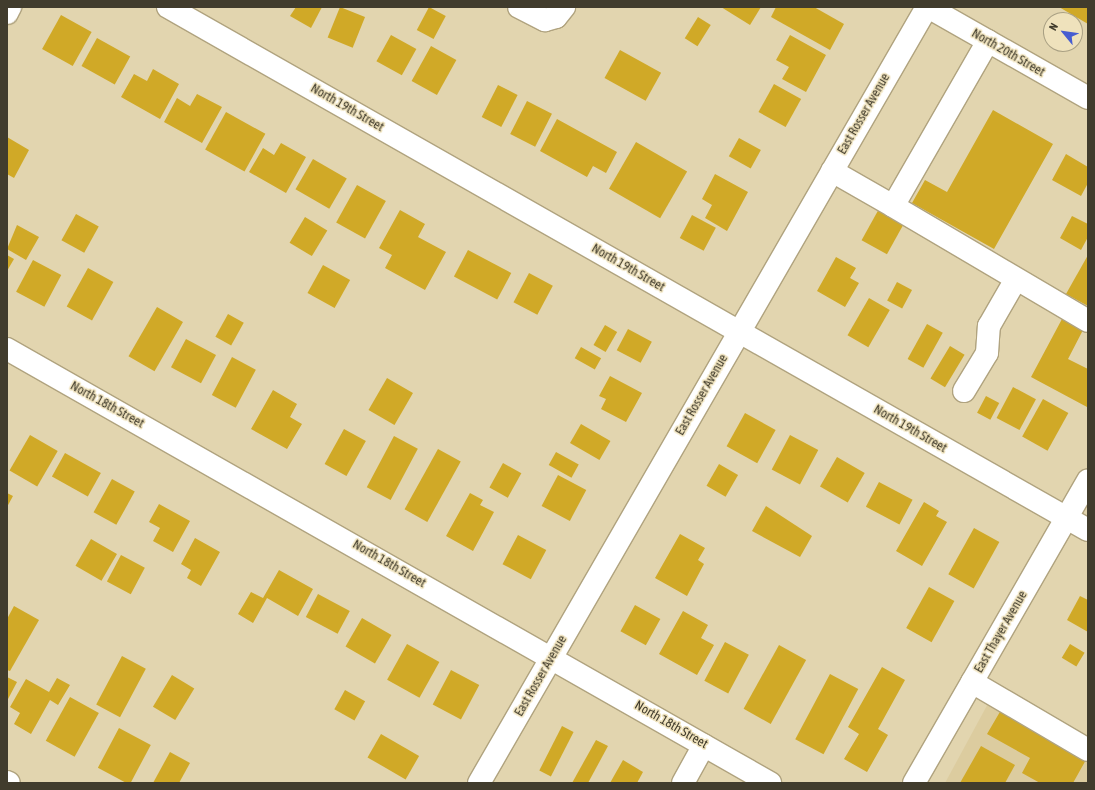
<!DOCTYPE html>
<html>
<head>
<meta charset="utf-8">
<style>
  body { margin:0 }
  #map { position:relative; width:1095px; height:790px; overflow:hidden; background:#e2d5af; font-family:"Asap Condensed",sans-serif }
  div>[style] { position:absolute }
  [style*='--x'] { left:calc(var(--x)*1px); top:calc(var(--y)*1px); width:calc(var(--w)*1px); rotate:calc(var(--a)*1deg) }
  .built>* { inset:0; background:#dccc9f }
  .building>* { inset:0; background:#d0a927; transform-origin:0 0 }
  .roads { filter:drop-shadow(1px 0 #b0a37f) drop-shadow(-1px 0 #b0a37f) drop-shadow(0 1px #b0a37f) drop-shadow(0 -1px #b0a37f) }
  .minor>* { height:22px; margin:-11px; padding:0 11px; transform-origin:11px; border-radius:11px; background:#fff }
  span { translate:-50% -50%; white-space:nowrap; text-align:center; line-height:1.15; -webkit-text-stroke:3px #efe2bc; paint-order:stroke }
  .street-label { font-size:13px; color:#413c2d }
  .frame { position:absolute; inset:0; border:8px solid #413c2d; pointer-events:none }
  .north { position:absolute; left:1043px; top:12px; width:40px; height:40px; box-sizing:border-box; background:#efe2bc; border:1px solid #a9a083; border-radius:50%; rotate:299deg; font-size:11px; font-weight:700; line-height:16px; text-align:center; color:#413c2d }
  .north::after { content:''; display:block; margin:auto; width:14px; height:18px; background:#475dd1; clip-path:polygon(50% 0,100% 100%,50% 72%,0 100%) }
</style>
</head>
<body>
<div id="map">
  <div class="built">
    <div style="clip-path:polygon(997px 687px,1088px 737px,1088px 783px,945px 783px)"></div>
  </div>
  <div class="building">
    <div style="clip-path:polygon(296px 7px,322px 7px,311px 28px,290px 16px)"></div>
    <div style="left:340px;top:7px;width:27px;height:33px;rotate:22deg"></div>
    <div style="left:429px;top:7px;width:19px;height:26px;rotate:28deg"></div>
    <div style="clip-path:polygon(721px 7px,761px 7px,750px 25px)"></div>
    <div style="clip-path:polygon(776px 7px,814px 7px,844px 24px,830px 50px,771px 17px)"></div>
    <div style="clip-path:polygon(1059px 7px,1088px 7px,1088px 24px)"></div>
    <div style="left:61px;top:15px;width:35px;height:39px;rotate:29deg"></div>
    <div style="left:698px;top:17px;width:15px;height:25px;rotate:32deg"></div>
    <div style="left:391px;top:35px;width:29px;height:30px;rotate:29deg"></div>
    <div style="clip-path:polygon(790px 35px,826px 55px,806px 92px,782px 79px,789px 67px,776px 60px)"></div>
    <div style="left:97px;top:38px;width:38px;height:32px;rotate:29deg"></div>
    <div style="left:431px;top:46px;width:29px;height:40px;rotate:29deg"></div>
    <div style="left:620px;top:50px;width:47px;height:32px;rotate:29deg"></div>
    <div style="clip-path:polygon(153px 69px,179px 84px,160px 119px,121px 97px,134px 74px,147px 81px)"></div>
    <div style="left:774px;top:84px;width:31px;height:32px;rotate:29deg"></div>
    <div style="left:498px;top:85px;width:22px;height:36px;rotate:27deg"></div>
    <div style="clip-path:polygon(197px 94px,222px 107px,202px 143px,164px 122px,177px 98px,190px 106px)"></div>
    <div style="left:527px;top:101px;width:28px;height:37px;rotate:27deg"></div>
    <div style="clip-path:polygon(993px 110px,1053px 144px,994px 249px,912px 203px,925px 180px,947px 192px)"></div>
    <div style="left:226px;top:112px;width:45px;height:43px;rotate:29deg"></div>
    <div style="clip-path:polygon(557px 119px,617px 152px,606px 173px,593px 166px,587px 177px,540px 151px)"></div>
    <div style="clip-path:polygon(7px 137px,29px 150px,14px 178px,7px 174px)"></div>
    <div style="left:739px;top:138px;width:25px;height:21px;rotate:29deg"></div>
    <div style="left:636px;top:142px;width:59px;height:54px;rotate:30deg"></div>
    <div style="clip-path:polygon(281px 143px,306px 157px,286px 193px,249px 172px,263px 148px,274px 155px)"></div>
    <div style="clip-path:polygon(1066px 154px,1088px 167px,1088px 183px,1081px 196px,1052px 180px)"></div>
    <div style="left:313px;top:159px;width:39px;height:35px;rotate:30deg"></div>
    <div style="clip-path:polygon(715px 174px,748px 192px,727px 231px,705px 218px,712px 205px,702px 199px)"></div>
    <div style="left:357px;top:185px;width:33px;height:43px;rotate:29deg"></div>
    <div style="left:880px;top:207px;width:29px;height:38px;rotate:29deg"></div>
    <div style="clip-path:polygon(400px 210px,425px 224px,418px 237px,446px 252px,425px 290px,385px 268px,392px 255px,379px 248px)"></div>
    <div style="left:76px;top:214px;width:26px;height:30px;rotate:29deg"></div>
    <div style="left:692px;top:215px;width:27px;height:26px;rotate:28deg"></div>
    <div style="clip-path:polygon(1072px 216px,1088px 224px,1088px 237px,1081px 250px,1060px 238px)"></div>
    <div style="left:305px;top:217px;width:26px;height:30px;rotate:31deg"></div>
    <div style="clip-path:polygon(17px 225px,39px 237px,26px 260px,7px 249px)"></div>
    <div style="left:468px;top:250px;width:49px;height:30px;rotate:28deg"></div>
    <div style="clip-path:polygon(7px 255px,14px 259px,7px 271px)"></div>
    <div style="clip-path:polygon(1088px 255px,1088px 306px,1066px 294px)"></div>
    <div style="clip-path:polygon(836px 257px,856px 268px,850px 278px,859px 283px,845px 307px,817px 291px)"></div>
    <div style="left:33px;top:260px;width:32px;height:36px;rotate:28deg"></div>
    <div style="left:323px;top:265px;width:31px;height:32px;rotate:29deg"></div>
    <div style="left:88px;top:268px;width:29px;height:44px;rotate:29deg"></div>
    <div style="left:529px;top:273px;width:27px;height:33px;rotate:28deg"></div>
    <div style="left:897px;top:282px;width:17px;height:21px;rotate:28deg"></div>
    <div style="left:869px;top:298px;width:24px;height:43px;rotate:30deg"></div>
    <div style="left:157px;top:307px;width:30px;height:57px;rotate:30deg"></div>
    <div style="left:228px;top:314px;width:18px;height:26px;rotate:29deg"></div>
    <div style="clip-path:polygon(1062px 319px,1083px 330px,1068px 359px,1088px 369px,1087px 407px,1031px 377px)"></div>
    <div style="left:927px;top:324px;width:18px;height:40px;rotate:29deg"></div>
    <div style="left:605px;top:325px;width:14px;height:23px;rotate:30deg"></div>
    <div style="left:628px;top:329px;width:27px;height:24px;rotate:28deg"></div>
    <div style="left:186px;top:339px;width:34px;height:32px;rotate:28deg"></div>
    <div style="left:950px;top:346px;width:17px;height:38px;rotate:31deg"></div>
    <div style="left:581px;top:347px;width:23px;height:13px;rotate:29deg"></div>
    <div style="left:232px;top:357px;width:27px;height:43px;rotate:28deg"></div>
    <div style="clip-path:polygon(610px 376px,642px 393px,626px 422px,601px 409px,606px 399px,599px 396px)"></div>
    <div style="left:387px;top:378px;width:30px;height:37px;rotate:30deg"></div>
    <div style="left:1013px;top:387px;width:26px;height:35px;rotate:28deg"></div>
    <div style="clip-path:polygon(273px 390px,297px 404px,290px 417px,302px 424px,287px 449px,251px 429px)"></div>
    <div style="left:986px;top:396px;width:15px;height:19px;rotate:28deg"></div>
    <div style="left:1043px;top:399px;width:29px;height:43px;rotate:29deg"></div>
    <div style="left:745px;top:413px;width:35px;height:38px;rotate:29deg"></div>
    <div style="left:581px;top:424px;width:34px;height:22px;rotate:30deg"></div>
    <div style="left:344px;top:429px;width:25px;height:40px;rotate:29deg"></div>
    <div style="left:30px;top:435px;width:32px;height:41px;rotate:30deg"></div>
    <div style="left:790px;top:435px;width:32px;height:39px;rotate:28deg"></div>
    <div style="left:394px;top:436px;width:27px;height:58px;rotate:28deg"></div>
    <div style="left:438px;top:449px;width:26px;height:69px;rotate:29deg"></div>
    <div style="left:556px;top:452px;width:26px;height:15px;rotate:29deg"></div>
    <div style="left:65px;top:453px;width:41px;height:27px;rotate:29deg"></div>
    <div style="left:837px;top:457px;width:32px;height:34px;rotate:30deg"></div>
    <div style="left:503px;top:463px;width:21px;height:28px;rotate:29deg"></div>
    <div style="left:719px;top:464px;width:22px;height:25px;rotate:30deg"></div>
    <div style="left:558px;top:475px;width:32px;height:35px;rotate:28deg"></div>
    <div style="left:112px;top:479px;width:26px;height:38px;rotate:29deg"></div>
    <div style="left:879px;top:482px;width:38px;height:28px;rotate:28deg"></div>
    <div style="clip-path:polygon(7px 493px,13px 496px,7px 507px)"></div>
    <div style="clip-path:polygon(470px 493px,483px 500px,480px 505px,494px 512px,473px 551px,446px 536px)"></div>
    <div style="clip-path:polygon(924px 502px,939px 511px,936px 516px,947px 522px,922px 566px,896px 551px)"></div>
    <div style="clip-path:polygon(159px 504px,190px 521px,173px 552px,153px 541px,160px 528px,149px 522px)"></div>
    <div style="clip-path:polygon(766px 506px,812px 536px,800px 557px,752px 531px)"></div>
    <div style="left:974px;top:528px;width:29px;height:53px;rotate:29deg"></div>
    <div style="clip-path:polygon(680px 534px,705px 548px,698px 560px,704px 564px,687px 596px,655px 578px)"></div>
    <div style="left:518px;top:535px;width:32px;height:33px;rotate:28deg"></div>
    <div style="clip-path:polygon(195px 538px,220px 552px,201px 586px,187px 578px,191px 570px,181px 564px)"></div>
    <div style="left:91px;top:539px;width:30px;height:31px;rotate:30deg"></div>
    <div style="left:121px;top:555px;width:27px;height:30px;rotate:28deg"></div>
    <div style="clip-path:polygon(279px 570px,313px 589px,298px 616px,267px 598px,253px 623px,238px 614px,251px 592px,263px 598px)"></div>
    <div style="left:929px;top:587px;width:29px;height:47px;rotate:29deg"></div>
    <div style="left:318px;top:594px;width:36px;height:26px;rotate:28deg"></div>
    <div style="clip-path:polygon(1080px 596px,1088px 600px,1088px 632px,1067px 620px)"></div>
    <div style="left:635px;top:605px;width:29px;height:30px;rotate:29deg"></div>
    <div style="clip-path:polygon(14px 606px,39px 620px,10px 671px,7px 670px,7px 619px)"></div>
    <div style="clip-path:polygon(683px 611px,708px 625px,701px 638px,714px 645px,697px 675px,659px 654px)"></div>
    <div style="left:362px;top:618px;width:34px;height:33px;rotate:30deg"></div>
    <div style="left:725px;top:642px;width:27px;height:44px;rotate:28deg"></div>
    <div style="left:407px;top:644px;width:37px;height:41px;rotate:29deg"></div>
    <div style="left:1070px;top:644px;width:17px;height:16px;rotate:31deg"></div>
    <div style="left:779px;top:645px;width:31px;height:73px;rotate:29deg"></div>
    <div style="left:122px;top:656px;width:27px;height:55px;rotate:28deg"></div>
    <div style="clip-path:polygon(882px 667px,905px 680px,878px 729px,888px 735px,867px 772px,844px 759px,859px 734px,848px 727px)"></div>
    <div style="left:451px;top:670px;width:32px;height:39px;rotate:28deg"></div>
    <div style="left:830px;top:674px;width:32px;height:74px;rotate:28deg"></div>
    <div style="left:172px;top:675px;width:26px;height:37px;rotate:31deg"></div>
    <div style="clip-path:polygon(7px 677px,17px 682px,7px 701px)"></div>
    <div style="clip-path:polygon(57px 678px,70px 685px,58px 705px,50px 700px,31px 734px,14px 724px,20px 713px,10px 707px,26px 679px,49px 692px)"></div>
    <div style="left:345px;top:690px;width:23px;height:22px;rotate:29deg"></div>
    <div style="left:70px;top:697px;width:33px;height:50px;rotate:29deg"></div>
    <div style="clip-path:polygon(1001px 710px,1087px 758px,1073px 783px,1040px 783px,1022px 773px,1030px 758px,987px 734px)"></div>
    <div style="left:562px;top:726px;width:13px;height:50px;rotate:27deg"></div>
    <div style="left:119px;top:728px;width:36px;height:45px;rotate:28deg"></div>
    <div style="left:381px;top:734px;width:44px;height:27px;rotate:30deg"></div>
    <div style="clip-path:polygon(596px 740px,608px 746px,588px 783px,572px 783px)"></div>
    <div style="clip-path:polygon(981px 746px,1015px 765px,1005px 783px,960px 783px)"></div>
    <div style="clip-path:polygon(170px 752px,190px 763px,179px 783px,153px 783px)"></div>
    <div style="clip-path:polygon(623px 760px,643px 772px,637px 783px,610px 783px)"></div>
  </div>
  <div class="roads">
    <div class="minor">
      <div style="--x:168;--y:7;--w:1058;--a:29.62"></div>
      <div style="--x:519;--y:7;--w:29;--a:27"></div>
      <div style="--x:545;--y:20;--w:11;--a:-15"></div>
      <div style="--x:556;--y:17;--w:13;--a:-51"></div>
      <div style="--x:928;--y:7;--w:184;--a:29.6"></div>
      <div style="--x:7;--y:13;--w:7;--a:-63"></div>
      <div style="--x:988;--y:41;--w:190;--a:119.9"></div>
      <div style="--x:893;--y:206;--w:226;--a:30.5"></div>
      <div style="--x:832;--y:171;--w:70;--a:29.8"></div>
      <div style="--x:7;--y:349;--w:878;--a:29.63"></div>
      <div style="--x:964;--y:391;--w:44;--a:-58.8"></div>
      <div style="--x:987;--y:353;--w:27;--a:-86"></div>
      <div style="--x:989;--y:326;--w:54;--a:-60.1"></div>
      <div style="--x:972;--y:682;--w:134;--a:30.4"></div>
      <div style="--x:7;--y:782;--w:2;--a:27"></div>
      <div style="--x:479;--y:783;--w:896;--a:-60"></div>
      <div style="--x:683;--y:783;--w:43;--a:-61.1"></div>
      <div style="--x:914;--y:783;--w:349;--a:-60.1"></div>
    </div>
  </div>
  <div class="street-label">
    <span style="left:1008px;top:53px;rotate:30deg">North 20th Street</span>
    <span style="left:347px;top:108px;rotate:30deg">North 19th Street</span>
    <span style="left:864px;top:114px;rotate:-60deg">East Rosser Avenue</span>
    <span style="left:628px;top:268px;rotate:30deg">North 19th Street</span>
    <span style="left:702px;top:395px;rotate:-60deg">East Rosser Avenue</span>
    <span style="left:107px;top:405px;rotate:29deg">North 18th Street</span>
    <span style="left:910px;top:429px;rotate:30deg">North 19th Street</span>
    <span style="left:389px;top:564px;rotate:30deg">North 18th Street</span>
    <span style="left:1001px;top:632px;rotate:-60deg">East Thayer Avenue</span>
    <span style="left:541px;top:676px;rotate:-60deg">East Rosser Avenue</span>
    <span style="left:671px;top:725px;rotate:30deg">North 18th Street</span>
  </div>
  <div class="frame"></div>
  <div class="north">N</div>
</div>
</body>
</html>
